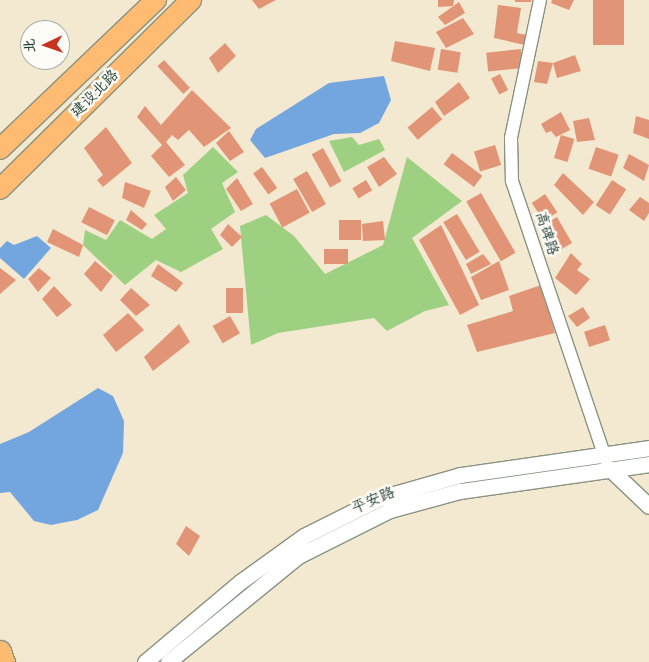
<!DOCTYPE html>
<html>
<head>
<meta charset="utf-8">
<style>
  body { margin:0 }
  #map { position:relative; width:649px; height:662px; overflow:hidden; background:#f3e9d1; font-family:Dekko,"LXGW WenKai TC",sans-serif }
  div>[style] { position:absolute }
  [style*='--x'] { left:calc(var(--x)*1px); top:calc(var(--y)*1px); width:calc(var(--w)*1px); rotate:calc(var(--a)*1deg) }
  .green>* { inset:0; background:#9dd080 }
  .water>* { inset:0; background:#73a5de }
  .building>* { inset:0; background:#e19576; transform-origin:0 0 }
  .roads { filter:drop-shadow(1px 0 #899382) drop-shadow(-1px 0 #899382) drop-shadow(0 1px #899382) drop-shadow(0 -1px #899382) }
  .minor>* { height:12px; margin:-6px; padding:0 6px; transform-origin:6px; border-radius:6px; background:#fff }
  .tertiary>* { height:15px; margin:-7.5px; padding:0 7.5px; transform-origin:7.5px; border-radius:7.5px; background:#fff }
  .primary>* { height:20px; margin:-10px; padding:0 10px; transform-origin:10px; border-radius:10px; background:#ffbb71 }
  .trunk>* { height:21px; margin:-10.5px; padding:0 10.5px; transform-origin:10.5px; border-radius:10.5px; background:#ffbb71 }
  span { translate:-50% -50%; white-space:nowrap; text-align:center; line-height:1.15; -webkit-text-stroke:5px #fdfcf7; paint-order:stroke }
  .street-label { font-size:15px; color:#1f3d34 }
  .north { position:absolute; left:20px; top:20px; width:50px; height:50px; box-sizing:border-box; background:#fdfcf7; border:1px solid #a4b0a9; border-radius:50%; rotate:267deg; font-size:14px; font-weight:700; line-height:20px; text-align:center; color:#1f3d34 }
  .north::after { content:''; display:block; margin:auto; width:18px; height:22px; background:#c8321e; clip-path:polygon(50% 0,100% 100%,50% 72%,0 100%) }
</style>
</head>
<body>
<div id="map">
  <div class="green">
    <div style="clip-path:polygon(352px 137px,359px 145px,379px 139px,385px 150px,344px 172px,329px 141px)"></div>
    <div style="clip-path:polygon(213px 147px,238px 172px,222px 183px,235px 212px,211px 229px,223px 249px,181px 272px,156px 260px,125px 285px,83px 245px,85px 230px,106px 240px,120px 220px,152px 239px,166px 229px,154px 215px,188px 193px,183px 175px)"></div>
    <div style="clip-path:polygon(407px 157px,462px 201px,412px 238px,449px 305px,425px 311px,387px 331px,374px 318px,278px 333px,251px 345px,240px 226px,266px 215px,294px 236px,325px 274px,383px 245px)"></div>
  </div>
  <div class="water">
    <div style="clip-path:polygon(384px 76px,391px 100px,379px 123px,360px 133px,334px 134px,265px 158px,250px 140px,256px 129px,329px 83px)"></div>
    <div style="clip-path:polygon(37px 236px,51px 248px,24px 279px,0 258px,0 248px,7px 241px,14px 245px)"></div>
    <div style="clip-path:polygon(98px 388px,113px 396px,124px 421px,123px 453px,98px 510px,77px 520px,51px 525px,34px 521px,10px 492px,0 493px,0 444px,29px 432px)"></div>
  </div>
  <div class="building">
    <div style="clip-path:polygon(252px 0,276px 0,259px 9px)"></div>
    <div style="clip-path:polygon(438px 0,454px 0,453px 6px,438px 7px)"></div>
    <div style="left:515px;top:0;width:16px;height:2px"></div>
    <div style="clip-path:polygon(552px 0,574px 0,569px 10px,551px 3px)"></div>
    <div style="left:593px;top:0;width:31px;height:45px"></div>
    <div style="clip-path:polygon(459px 2px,465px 13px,445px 25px,438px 17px)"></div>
    <div style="clip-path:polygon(498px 5px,521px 8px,517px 33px,526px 35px,525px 45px,494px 38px)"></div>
    <div style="clip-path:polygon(463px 18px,474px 34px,446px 48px,436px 32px)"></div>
    <div style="clip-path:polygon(395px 41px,435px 48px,430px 71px,391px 61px)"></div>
    <div style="clip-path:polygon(225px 43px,236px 56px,218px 73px,209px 58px)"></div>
    <div style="left:441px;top:49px;width:20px;height:21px;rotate:9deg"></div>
    <div style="left:521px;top:49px;width:19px;height:35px;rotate:84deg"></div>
    <div style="clip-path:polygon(575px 55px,581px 71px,557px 78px,553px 63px)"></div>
    <div style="left:164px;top:60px;width:38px;height:9px;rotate:47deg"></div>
    <div style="clip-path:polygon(538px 61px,553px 63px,547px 84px,534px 82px)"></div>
    <div style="left:500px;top:74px;width:18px;height:10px;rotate:63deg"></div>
    <div style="clip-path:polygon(459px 82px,470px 98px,444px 116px,435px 102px)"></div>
    <div style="clip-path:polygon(192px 90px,231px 128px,204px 147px,189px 130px,178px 140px,172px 135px,166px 142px,185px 165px,169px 177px,151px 156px,162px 145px,137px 117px,145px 106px,161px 125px)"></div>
    <div style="left:432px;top:107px;width:16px;height:32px;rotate:50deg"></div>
    <div style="clip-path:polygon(561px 112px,570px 130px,556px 137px,551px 131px,546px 133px,541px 124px)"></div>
    <div style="clip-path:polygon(636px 116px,649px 120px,649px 139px,633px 133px)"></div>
    <div style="clip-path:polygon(589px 118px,595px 140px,577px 142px,573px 121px)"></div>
    <div style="clip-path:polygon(106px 127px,132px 163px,103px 187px,97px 180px,103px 175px,84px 148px)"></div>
    <div style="clip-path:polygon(229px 131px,244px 152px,230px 161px,216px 143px)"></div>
    <div style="left:561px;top:135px;width:14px;height:24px;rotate:17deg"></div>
    <div style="left:495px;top:145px;width:21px;height:22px;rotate:73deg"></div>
    <div style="left:596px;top:147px;width:24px;height:23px;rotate:19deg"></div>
    <div style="left:323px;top:148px;width:38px;height:13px;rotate:61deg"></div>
    <div style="left:452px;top:153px;width:38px;height:14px;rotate:37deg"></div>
    <div style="clip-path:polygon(629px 154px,649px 165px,644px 181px,623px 168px)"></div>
    <div style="clip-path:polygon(384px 157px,397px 174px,379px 187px,367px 167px)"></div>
    <div style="left:262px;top:167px;width:26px;height:11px;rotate:54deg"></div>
    <div style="left:307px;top:171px;width:38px;height:16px;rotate:60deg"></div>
    <div style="clip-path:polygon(563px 173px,594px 202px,583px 215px,554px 185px)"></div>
    <div style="clip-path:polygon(176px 177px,186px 190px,173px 201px,165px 187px)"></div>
    <div style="clip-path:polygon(237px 178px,253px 204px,241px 211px,226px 189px)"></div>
    <div style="left:366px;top:180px;width:12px;height:16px;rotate:59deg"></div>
    <div style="left:612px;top:180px;width:17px;height:30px;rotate:33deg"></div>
    <div style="clip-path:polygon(125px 182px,151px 191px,144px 208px,122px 198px)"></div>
    <div style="left:297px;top:189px;width:27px;height:31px;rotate:62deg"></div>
    <div style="left:481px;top:193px;width:69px;height:17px;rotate:60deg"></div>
    <div style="left:545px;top:194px;width:22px;height:16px;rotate:56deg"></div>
    <div style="clip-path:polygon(640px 197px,649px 203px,649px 213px,644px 221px,629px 210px)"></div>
    <div style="left:89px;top:207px;width:29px;height:17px;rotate:27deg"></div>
    <div style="clip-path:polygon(131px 210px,147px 224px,142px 230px,126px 220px)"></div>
    <div style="left:457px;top:214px;width:44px;height:16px;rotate:59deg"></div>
    <div style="left:557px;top:217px;width:30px;height:17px;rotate:60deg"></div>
    <div style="left:339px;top:220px;width:22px;height:20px"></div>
    <div style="clip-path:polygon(383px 221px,385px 240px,363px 241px,362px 224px)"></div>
    <div style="clip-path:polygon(228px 224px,242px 237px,232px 247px,220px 235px)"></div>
    <div style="clip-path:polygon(441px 225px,479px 305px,460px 315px,419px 240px)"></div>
    <div style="clip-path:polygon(53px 229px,83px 245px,79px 257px,47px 242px)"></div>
    <div style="left:348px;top:249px;width:15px;height:24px;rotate:90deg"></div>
    <div style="clip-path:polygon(571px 253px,582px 264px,577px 270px,590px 279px,576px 295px,555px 278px)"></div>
    <div style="clip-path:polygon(483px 254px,491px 264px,471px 274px,466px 264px)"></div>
    <div style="clip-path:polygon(95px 261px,113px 276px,101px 292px,84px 274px)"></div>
    <div style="clip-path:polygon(499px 261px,509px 290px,481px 300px,471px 277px)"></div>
    <div style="clip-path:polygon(158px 264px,183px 283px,176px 292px,151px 276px)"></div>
    <div style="clip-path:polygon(0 268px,16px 280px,0 294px)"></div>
    <div style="clip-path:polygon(39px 268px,51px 278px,38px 292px,28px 279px)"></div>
    <div style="clip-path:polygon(541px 285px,555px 333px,477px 352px,467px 325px,513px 311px,509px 296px)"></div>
    <div style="clip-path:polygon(54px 286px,72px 305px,57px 317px,42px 299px)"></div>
    <div style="clip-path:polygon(131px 288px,150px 305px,136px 316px,120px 300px)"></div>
    <div style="left:243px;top:288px;width:25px;height:17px;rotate:90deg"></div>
    <div style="clip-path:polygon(583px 307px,590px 318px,577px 327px,568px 316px)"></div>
    <div style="clip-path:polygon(128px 313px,144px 330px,116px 352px,103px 335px)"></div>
    <div style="left:230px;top:316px;width:20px;height:20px;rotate:60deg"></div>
    <div style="clip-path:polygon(179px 324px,190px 342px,153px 371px,144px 357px)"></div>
    <div style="left:605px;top:325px;width:16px;height:22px;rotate:72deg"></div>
    <div style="clip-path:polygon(186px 526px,200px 536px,189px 556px,176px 544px)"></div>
  </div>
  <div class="roads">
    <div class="minor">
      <div style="--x:540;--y:0;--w:141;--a:101.9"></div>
      <div style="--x:511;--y:138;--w:43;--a:88.7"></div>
      <div style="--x:512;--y:181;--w:295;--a:71.4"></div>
    </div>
    <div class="tertiary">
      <div style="--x:611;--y:470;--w:52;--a:43.5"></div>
      <div style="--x:145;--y:662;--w:124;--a:-40.1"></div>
      <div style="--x:240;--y:582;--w:79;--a:-35.7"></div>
      <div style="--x:304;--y:536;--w:85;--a:-26.6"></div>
      <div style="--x:380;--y:498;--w:83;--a:-16"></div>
      <div style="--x:460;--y:475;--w:191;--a:-8.1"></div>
      <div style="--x:168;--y:662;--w:168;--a:-39.2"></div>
      <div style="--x:298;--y:556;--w:103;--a:-26.6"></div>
      <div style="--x:390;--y:510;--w:73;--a:-15.2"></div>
      <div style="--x:460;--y:491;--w:191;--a:-8.1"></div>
    </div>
    <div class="primary">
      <div style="--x:0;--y:149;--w:216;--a:-43.7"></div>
      <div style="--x:0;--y:189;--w:269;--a:-44.7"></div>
    </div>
    <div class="trunk">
      <div style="--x:0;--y:651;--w:12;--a:70"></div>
    </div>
  </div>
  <div class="street-label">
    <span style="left:96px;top:95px;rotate:-45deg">建设北路</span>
    <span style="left:545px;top:234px;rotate:72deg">高碑路</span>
    <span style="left:374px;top:502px;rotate:-23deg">平安路</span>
  </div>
  <div class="north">北</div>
</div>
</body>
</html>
